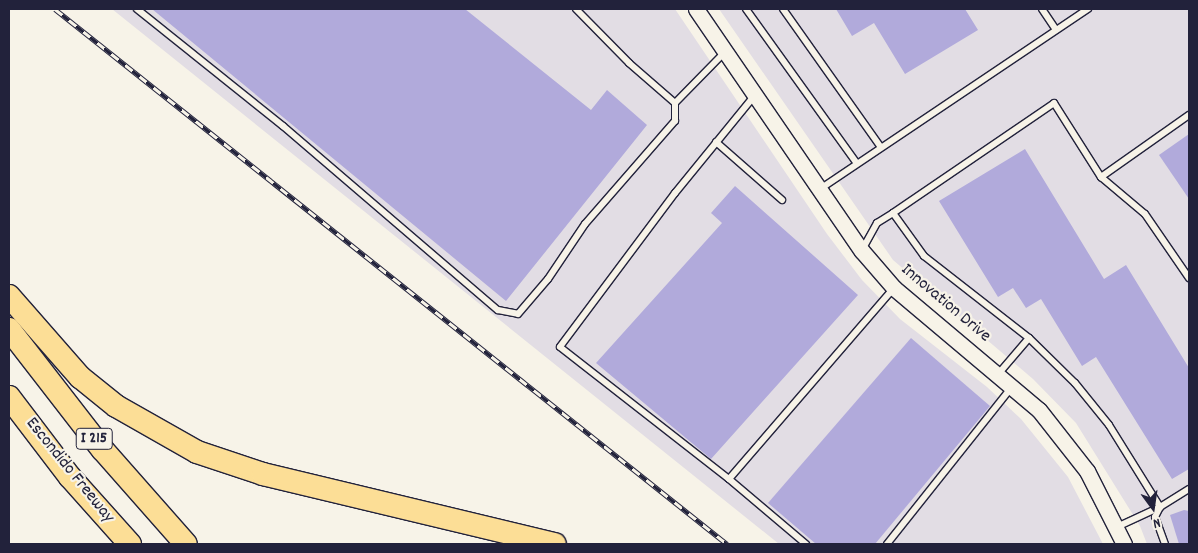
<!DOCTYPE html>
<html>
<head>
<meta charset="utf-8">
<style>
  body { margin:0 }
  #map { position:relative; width:1198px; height:553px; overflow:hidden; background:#f7f3e8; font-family:Dekko,sans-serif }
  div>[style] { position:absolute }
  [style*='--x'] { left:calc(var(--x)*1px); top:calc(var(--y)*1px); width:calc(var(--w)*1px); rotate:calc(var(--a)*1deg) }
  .built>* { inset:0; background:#e2dde4 }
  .building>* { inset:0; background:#b1aadb }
  .roads { filter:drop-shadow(1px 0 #22223b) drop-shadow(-1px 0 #22223b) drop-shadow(0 1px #22223b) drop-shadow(0 -1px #22223b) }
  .service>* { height:6px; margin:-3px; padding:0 3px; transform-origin:3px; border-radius:3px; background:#f7f3e8 }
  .tertiary>* { height:15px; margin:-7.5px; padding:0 7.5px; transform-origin:7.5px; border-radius:7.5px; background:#f7f3e8 }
  .motorway>* { height:22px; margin:-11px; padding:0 11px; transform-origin:11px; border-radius:11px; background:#fcde96 }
  .rail>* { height:5px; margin-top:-2.5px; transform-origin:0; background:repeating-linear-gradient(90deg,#f7f3e8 0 9px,#22223b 0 18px); box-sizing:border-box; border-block:1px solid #22223b }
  span { translate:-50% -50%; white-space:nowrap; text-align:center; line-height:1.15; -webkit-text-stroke:4.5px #f7f3e8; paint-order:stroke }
  .shield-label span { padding:1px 4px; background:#f7f3e8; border:1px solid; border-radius:4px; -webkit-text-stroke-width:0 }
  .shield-label { font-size:16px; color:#22223b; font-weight:700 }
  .street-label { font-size:18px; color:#22223b }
  .frame { position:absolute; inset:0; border:10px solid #22223b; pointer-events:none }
  .north { position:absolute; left:1128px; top:483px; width:50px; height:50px; -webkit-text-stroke:4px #f7f3e8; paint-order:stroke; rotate:166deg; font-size:14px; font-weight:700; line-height:20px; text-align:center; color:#22223b }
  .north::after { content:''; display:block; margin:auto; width:18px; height:22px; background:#22223b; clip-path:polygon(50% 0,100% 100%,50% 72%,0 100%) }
</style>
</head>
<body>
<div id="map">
  <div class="built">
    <div style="clip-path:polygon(112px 9px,675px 9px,827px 234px,862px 280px,900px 319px,987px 387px,1021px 419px,1068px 477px,1103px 544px,779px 544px)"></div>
    <div style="clip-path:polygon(719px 9px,1189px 9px,1189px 544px,1147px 544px,1140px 526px,1076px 423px,1033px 379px,893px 260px)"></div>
  </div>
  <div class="building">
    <div style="clip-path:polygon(152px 9px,465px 9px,591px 110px,607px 90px,647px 125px,506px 301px)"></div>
    <div style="clip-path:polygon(836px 9px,965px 9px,978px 30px,905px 74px,874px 23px,852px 36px)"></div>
    <div style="clip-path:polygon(1189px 134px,1189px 199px,1159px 155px)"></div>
    <div style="clip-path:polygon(1025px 149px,1104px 279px,1126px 265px,1189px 368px,1189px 469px,1172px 479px,1096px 357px,1082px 366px,1041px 299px,1026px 308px,1013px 288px,998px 297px,939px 201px)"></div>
    <div style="clip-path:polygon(735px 186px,858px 295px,711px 459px,596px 363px,722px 223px,711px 213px)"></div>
    <div style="clip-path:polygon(911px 338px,990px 406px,875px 544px,816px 544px,768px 503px)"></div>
    <div style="clip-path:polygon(1184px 510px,1189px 511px,1189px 544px,1179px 544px,1170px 515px)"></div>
  </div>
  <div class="roads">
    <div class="service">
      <div style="--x:137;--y:9;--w:187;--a:38.7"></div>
      <div style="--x:283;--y:126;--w:283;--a:40.6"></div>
      <div style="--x:498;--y:310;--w:20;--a:11"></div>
      <div style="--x:518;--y:314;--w:46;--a:-49.4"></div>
      <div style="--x:548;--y:279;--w:66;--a:-56.1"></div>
      <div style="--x:585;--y:224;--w:137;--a:-48.9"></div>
      <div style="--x:675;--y:121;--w:18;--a:-90"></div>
      <div style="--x:675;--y:103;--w:71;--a:-45.6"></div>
      <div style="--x:576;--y:9;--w:76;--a:45.5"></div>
      <div style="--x:629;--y:63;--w:61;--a:41"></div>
      <div style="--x:746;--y:9;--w:188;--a:54.3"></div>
      <div style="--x:783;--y:9;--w:168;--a:54.7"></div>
      <div style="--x:1042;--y:9;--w:25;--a:56"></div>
      <div style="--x:755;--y:95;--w:127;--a:129.2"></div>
      <div style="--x:675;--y:193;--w:192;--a:126.8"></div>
      <div style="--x:560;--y:347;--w:214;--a:38"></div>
      <div style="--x:729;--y:479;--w:252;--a:-49.2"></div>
      <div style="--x:716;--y:142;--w:88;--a:41.3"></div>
      <div style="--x:1101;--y:177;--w:57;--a:40.1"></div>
      <div style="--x:1145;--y:214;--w:78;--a:55.5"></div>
      <div style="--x:820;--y:189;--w:323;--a:-33.9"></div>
      <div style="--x:893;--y:213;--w:195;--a:-34.3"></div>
      <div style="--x:1054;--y:103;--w:88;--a:57.6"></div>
      <div style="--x:1101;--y:177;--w:108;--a:-35.2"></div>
      <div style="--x:862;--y:250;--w:31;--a:-61"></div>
      <div style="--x:877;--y:223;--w:19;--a:-32"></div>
      <div style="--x:893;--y:213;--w:53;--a:54.2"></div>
      <div style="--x:924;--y:256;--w:133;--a:38"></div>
      <div style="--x:1029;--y:338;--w:46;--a:130.6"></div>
      <div style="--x:1029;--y:338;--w:64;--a:44.4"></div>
      <div style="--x:1075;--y:383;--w:54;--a:51"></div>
      <div style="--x:1109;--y:425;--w:97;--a:58.1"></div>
      <div style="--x:1160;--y:507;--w:47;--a:155.1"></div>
      <div style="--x:729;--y:479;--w:101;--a:40.2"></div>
      <div style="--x:887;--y:544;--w:201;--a:-51.5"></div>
      <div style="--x:1165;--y:544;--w:29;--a:-110"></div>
      <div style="--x:1155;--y:517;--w:11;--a:-63"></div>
      <div style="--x:1160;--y:507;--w:34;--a:-32"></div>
    </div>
    <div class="tertiary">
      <div style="--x:696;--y:9;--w:293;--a:55.6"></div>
      <div style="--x:862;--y:251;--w:49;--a:49.1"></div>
      <div style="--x:894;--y:288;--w:189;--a:40.1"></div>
      <div style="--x:1039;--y:410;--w:78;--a:51.8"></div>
      <div style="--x:1087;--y:471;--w:82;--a:63.1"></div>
    </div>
    <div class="motorway">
      <div style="--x:9;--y:296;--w:108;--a:48.8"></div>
      <div style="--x:80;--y:377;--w:46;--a:38.9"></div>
      <div style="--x:116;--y:406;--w:93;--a:29.6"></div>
      <div style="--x:197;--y:452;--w:70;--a:18.4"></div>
      <div style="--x:263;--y:474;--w:300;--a:13.5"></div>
      <div style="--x:9;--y:329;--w:153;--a:52.2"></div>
      <div style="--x:103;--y:450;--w:125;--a:48.6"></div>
      <div style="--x:9;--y:397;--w:101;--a:52.7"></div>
      <div style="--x:70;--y:477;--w:90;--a:48.2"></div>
    </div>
  </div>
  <div class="rail">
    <div style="--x:55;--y:9;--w:859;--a:38.52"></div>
  </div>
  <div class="shield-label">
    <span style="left:94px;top:439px">I 215</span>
  </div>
  <div class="street-label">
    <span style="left:945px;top:304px;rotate:40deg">Innovation Drive</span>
    <span style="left:69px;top:471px;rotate:51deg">Escondido Freeway</span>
  </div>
  <div class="frame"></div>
  <div class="north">N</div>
</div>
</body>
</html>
